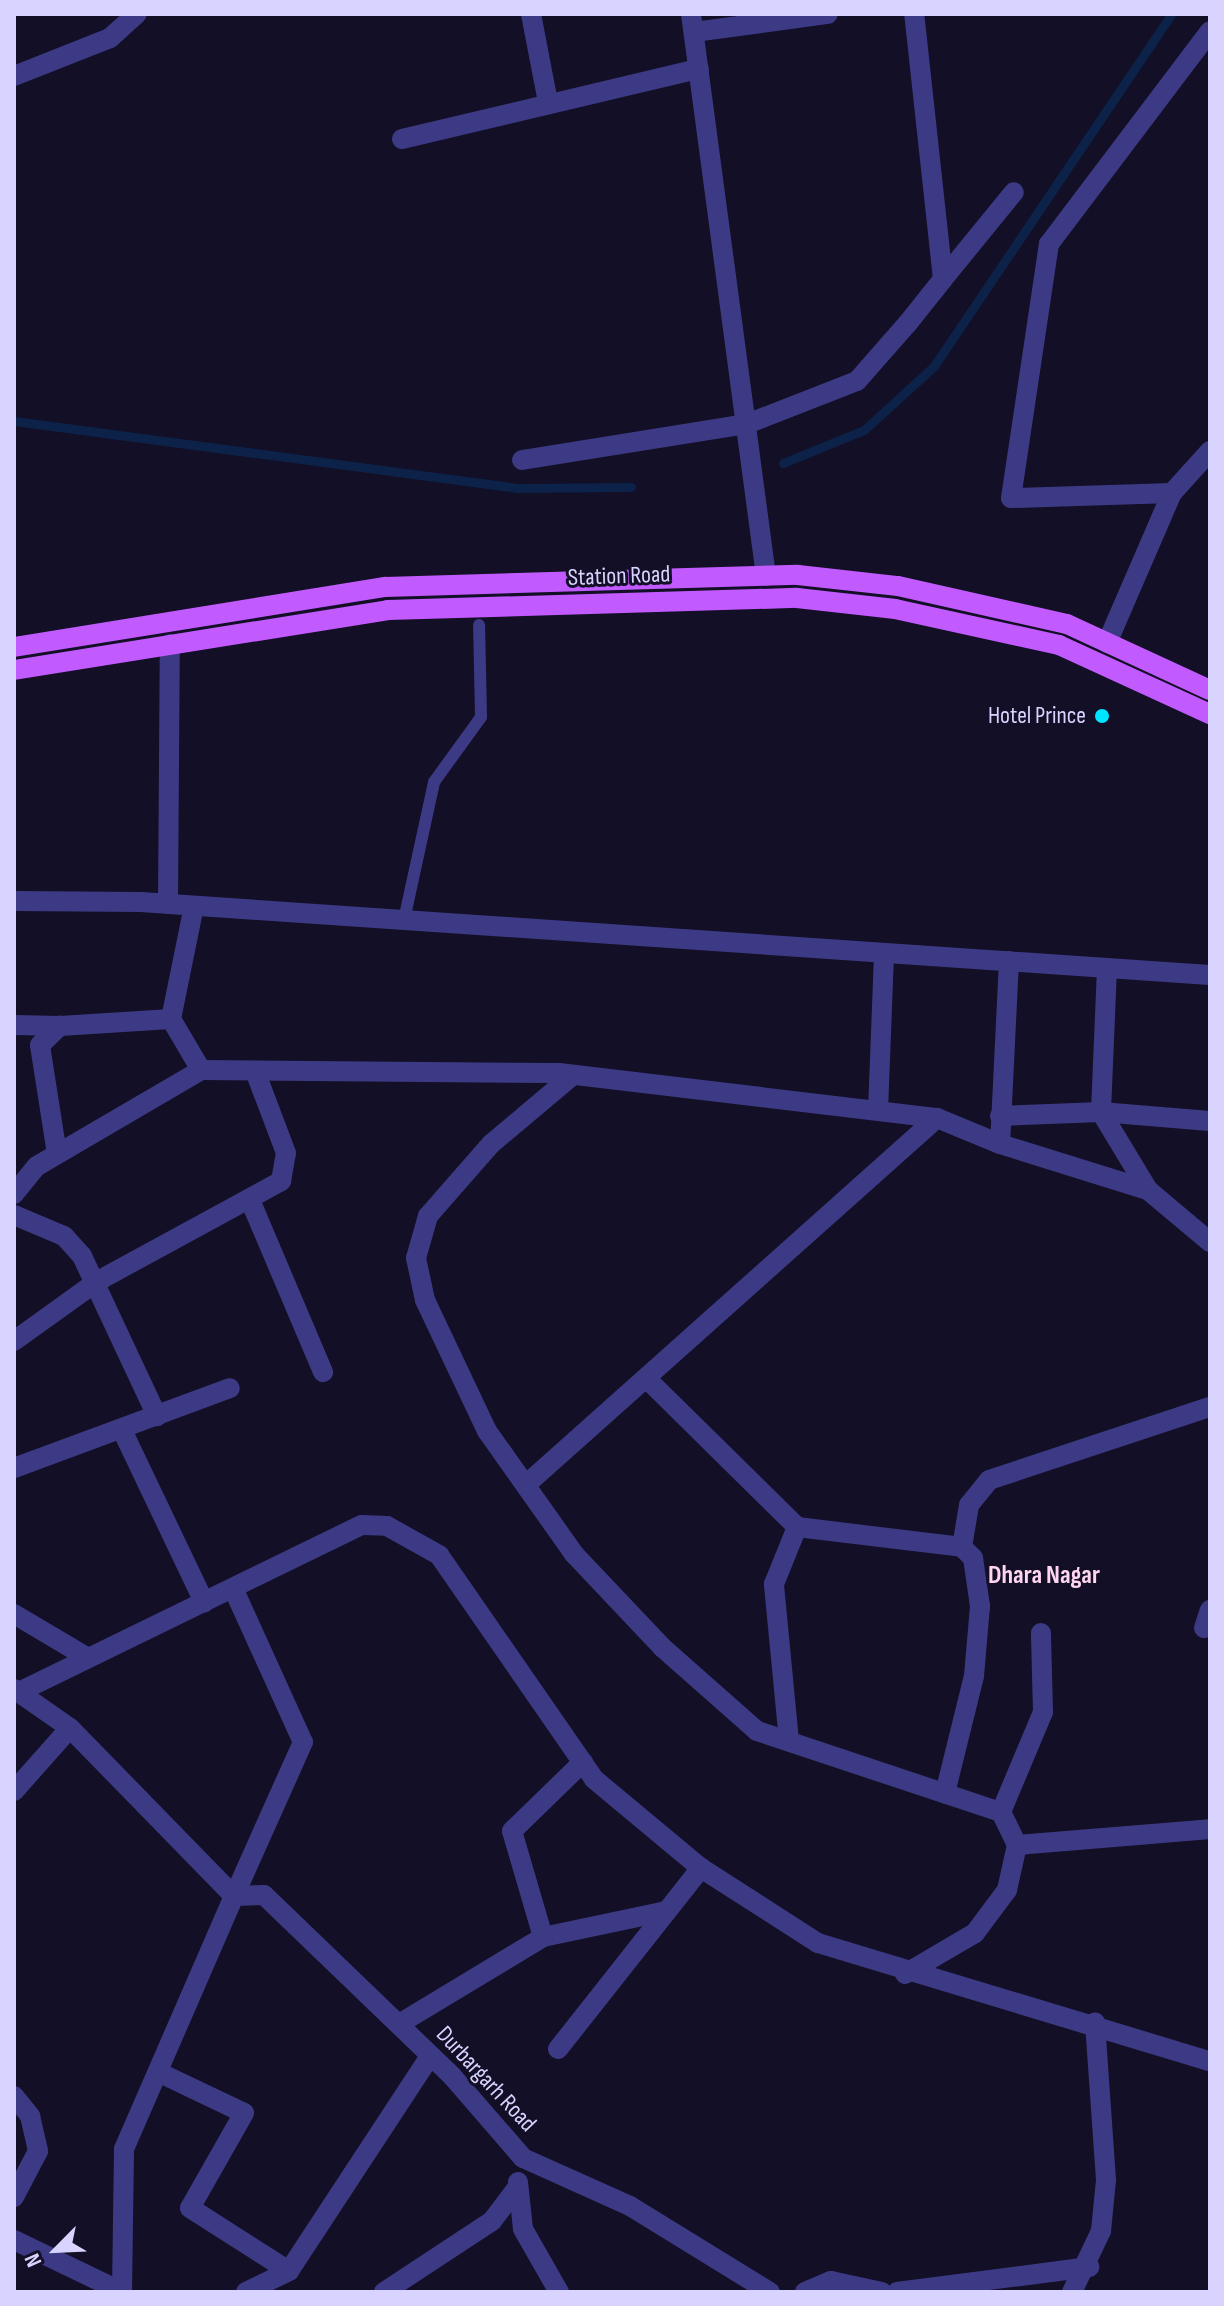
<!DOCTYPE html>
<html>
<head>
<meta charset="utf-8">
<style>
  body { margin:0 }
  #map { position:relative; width:1224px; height:2306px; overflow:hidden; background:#130f26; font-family:"Sofia Sans Condensed",sans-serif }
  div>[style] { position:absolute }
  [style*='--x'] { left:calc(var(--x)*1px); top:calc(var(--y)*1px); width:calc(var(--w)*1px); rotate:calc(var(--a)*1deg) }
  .stream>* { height:9px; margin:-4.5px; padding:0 4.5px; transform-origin:4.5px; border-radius:4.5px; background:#0c2248 }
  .service>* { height:12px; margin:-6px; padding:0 6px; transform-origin:6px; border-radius:6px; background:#3d3a85 }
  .minor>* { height:20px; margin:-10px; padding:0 10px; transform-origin:10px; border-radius:10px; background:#3d3a85 }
  .tertiary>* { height:20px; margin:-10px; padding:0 10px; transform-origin:10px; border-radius:10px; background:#3d3a85 }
  .primary>* { height:20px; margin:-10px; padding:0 10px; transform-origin:10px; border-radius:10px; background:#c25bff }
  .dots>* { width:22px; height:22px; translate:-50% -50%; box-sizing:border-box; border:4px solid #130f26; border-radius:50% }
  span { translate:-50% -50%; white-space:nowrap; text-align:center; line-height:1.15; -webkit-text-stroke:6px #130f26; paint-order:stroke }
  .street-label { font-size:24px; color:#d9d4ff }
  .poi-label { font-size:24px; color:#d9d4ff }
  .right { translate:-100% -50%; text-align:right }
  .neighbourhood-label { font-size:26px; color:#ffd6f0; font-weight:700 }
  .frame { position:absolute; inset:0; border:16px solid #d9d4ff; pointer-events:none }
  .north { position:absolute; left:16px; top:2210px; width:80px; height:80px; -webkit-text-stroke:6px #130f26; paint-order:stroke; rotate:246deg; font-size:22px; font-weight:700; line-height:32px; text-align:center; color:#d9d4ff }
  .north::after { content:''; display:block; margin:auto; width:28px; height:36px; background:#d9d4ff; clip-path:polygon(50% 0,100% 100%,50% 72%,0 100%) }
</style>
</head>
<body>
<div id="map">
  <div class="stream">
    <div style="--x:14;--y:421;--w:508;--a:7.57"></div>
    <div style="--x:518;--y:488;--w:113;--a:-0.5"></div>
    <div style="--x:783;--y:463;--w:87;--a:-22.2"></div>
    <div style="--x:864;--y:430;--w:95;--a:-42.4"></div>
    <div style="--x:934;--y:366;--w:424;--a:-56"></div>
  </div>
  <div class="service">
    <div style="--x:404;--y:920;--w:141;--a:-77.7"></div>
    <div style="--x:434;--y:782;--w:80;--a:-54.1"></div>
    <div style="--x:481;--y:717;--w:92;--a:-91.2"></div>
  </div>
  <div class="minor">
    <div style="--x:531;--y:14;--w:90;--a:79.1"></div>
    <div style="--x:691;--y:14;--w:567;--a:82.4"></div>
    <div style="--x:694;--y:32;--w:135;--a:-7.7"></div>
    <div style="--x:14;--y:76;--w:103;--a:-21.6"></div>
    <div style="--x:110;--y:38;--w:36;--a:-42"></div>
    <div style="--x:402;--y:139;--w:305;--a:-13.3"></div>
    <div style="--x:943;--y:279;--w:112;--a:-50.8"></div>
    <div style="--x:522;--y:460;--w:228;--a:-9.1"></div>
    <div style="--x:747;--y:424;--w:118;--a:-21.4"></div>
    <div style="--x:857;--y:381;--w:77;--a:-48.7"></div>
    <div style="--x:908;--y:323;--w:56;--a:-51.5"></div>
    <div style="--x:943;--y:279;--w:267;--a:-96.2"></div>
    <div style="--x:1172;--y:493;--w:161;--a:178.2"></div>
    <div style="--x:1011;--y:498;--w:257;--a:-81.5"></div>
    <div style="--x:1049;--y:244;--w:267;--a:-52.9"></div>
    <div style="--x:1107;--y:643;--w:163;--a:-66.6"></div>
    <div style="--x:1172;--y:493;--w:57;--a:-47.9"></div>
    <div style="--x:14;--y:901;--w:127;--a:0.5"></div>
    <div style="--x:141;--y:902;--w:1071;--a:3.91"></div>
    <div style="--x:168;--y:904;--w:260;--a:-89.6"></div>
    <div style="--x:1009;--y:961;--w:183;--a:92.8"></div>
    <div style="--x:1000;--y:1144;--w:155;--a:17.3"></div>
    <div style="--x:1107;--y:968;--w:144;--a:92.4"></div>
    <div style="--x:1101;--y:1112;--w:91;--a:58.9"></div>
    <div style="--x:1148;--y:1190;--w:81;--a:40"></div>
    <div style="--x:171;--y:1019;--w:59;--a:59.5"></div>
    <div style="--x:14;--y:1025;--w:46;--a:1.2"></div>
    <div style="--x:573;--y:1075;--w:107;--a:139.9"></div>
    <div style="--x:491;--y:1144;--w:96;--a:131.2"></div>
    <div style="--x:428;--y:1216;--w:44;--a:105.9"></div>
    <div style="--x:416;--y:1258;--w:43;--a:77.9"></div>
    <div style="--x:425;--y:1300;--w:145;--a:64.7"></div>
    <div style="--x:487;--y:1431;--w:151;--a:54.7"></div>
    <div style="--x:574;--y:1554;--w:129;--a:46.6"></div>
    <div style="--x:663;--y:1648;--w:125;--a:41.4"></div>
    <div style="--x:757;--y:1731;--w:257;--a:18.4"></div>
    <div style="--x:1001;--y:1812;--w:37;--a:64"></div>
    <div style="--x:1017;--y:1845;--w:46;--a:102.5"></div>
    <div style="--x:1007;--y:1890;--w:54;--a:126.7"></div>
    <div style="--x:975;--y:1933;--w:81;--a:149.6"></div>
    <div style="--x:878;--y:1111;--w:158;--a:-87.8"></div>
    <div style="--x:1000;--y:1116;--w:101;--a:-2.3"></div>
    <div style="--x:1101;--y:1112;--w:109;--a:4.7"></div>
    <div style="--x:57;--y:1154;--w:110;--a:-98.9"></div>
    <div style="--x:40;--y:1045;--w:28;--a:-44"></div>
    <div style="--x:60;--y:1026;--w:111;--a:-3.6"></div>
    <div style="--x:171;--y:1019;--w:115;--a:-78.5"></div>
    <div style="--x:14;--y:1194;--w:36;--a:-51"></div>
    <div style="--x:37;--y:1166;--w:190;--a:-30.3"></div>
    <div style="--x:201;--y:1070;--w:358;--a:0.5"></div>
    <div style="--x:559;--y:1073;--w:381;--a:6.8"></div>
    <div style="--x:937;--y:1118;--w:68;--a:22.4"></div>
    <div style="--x:250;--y:1200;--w:187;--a:67"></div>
    <div style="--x:14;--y:1215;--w:54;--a:22.8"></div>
    <div style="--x:64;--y:1236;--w:27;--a:48"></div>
    <div style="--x:82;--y:1256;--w:177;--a:64.9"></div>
    <div style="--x:14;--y:1341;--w:101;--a:-35.7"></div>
    <div style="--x:96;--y:1282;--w:211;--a:-28.6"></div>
    <div style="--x:281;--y:1181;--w:28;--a:-80"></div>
    <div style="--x:286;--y:1153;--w:88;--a:-110.7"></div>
    <div style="--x:647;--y:1379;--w:211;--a:44.6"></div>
    <div style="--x:797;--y:1527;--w:166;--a:6.9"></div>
    <div style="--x:962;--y:1547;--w:16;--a:45"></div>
    <div style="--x:973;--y:1558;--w:49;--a:81.7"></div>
    <div style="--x:980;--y:1606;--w:70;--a:94.9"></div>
    <div style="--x:974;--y:1676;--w:121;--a:103.9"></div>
    <div style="--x:122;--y:1430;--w:191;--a:64.5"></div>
    <div style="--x:14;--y:1468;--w:230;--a:-20.3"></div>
    <div style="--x:529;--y:1482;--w:547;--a:-41.74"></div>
    <div style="--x:962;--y:1547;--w:43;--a:-80.5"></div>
    <div style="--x:969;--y:1505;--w:32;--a:-51"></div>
    <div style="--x:989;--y:1480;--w:233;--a:-18.3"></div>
    <div style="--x:14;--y:1614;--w:86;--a:30.7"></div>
    <div style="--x:1204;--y:1628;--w:19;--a:-72"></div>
    <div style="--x:789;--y:1741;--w:158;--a:-95.5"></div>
    <div style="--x:774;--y:1584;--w:61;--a:-68"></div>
    <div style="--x:14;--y:1791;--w:84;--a:-48.4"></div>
    <div style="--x:1001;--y:1812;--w:108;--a:-67.2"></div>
    <div style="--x:1043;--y:1712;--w:79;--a:-91.5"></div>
    <div style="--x:1017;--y:1845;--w:194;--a:-4.7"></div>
    <div style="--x:234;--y:1896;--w:30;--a:-2"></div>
    <div style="--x:264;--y:1895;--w:261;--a:43.9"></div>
    <div style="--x:452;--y:2076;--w:108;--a:49.1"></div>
    <div style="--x:523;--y:2158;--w:117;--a:24.2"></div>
    <div style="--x:630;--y:2206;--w:164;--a:31.6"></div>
    <div style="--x:543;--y:1937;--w:126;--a:-11.9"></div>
    <div style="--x:399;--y:2024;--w:168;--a:-31.1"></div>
    <div style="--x:543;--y:1937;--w:110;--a:-106.3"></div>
    <div style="--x:512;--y:1831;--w:99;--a:-44.2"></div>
    <div style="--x:558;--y:2049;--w:231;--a:-51.7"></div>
    <div style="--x:158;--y:2072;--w:95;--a:25.5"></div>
    <div style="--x:244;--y:2113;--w:109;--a:119.6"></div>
    <div style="--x:190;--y:2208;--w:117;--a:32.5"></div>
    <div style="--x:14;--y:2096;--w:26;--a:51"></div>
    <div style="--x:30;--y:2116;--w:36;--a:77"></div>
    <div style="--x:38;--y:2151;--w:52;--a:117.6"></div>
    <div style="--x:518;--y:2182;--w:47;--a:83.9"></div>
    <div style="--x:523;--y:2229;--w:73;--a:60.3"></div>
    <div style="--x:14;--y:2240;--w:120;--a:25.7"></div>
    <div style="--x:246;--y:2292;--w:48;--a:-26"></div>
    <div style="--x:289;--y:2271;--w:258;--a:-56.7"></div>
    <div style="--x:384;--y:2292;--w:129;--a:-33.3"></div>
    <div style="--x:492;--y:2221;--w:41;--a:-52.9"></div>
    <div style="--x:805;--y:2292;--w:28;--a:-23"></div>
    <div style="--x:831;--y:2281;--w:52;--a:12.2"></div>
    <div style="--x:897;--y:2292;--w:194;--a:-7.4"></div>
  </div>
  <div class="tertiary">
    <div style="--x:233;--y:1588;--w:169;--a:65.6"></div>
    <div style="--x:303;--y:1742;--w:169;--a:114.1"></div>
    <div style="--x:14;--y:1689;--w:68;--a:34.9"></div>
    <div style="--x:70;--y:1728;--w:235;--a:45.7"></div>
    <div style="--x:234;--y:1896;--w:276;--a:113.5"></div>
    <div style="--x:124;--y:2149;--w:143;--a:90.8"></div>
    <div style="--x:19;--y:1692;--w:381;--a:-26"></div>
    <div style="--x:362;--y:1525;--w:25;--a:2"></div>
    <div style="--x:387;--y:1526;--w:60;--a:29.1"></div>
    <div style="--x:439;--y:1555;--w:272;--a:55.3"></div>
    <div style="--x:594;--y:1779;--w:139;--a:39.8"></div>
    <div style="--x:701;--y:1868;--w:139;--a:32.7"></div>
    <div style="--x:818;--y:1943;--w:409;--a:16.8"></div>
    <div style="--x:1072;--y:2292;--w:68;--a:-64.6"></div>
    <div style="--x:1101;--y:2231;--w:51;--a:-84.4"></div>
    <div style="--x:1106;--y:2180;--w:158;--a:-94"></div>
  </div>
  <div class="primary">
    <div style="--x:14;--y:647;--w:376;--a:-9.2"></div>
    <div style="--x:385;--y:587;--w:413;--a:-1.7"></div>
    <div style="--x:798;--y:575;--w:101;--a:6.3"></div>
    <div style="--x:898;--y:586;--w:173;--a:12.7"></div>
    <div style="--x:1067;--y:624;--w:157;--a:24.8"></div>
    <div style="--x:14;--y:670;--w:379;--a:-9.1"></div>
    <div style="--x:388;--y:610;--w:409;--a:-1.7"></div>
    <div style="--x:797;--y:598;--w:99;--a:6.4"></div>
    <div style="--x:895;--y:609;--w:168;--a:12.4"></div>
    <div style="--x:1059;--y:645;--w:166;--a:24.6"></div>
  </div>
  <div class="dots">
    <div style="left:1102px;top:716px;background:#00e5ff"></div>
  </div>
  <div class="street-label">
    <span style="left:619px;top:576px;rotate:-2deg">Station Road</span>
    <span style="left:486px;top:2079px;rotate:47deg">Durbargarh Road</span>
  </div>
  <div class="poi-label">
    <span class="right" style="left:1086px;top:716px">Hotel Prince</span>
  </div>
  <div class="neighbourhood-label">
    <span style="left:1044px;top:1576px">Dhara Nagar</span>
  </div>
  <div class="frame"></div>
  <div class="north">N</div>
</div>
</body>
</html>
